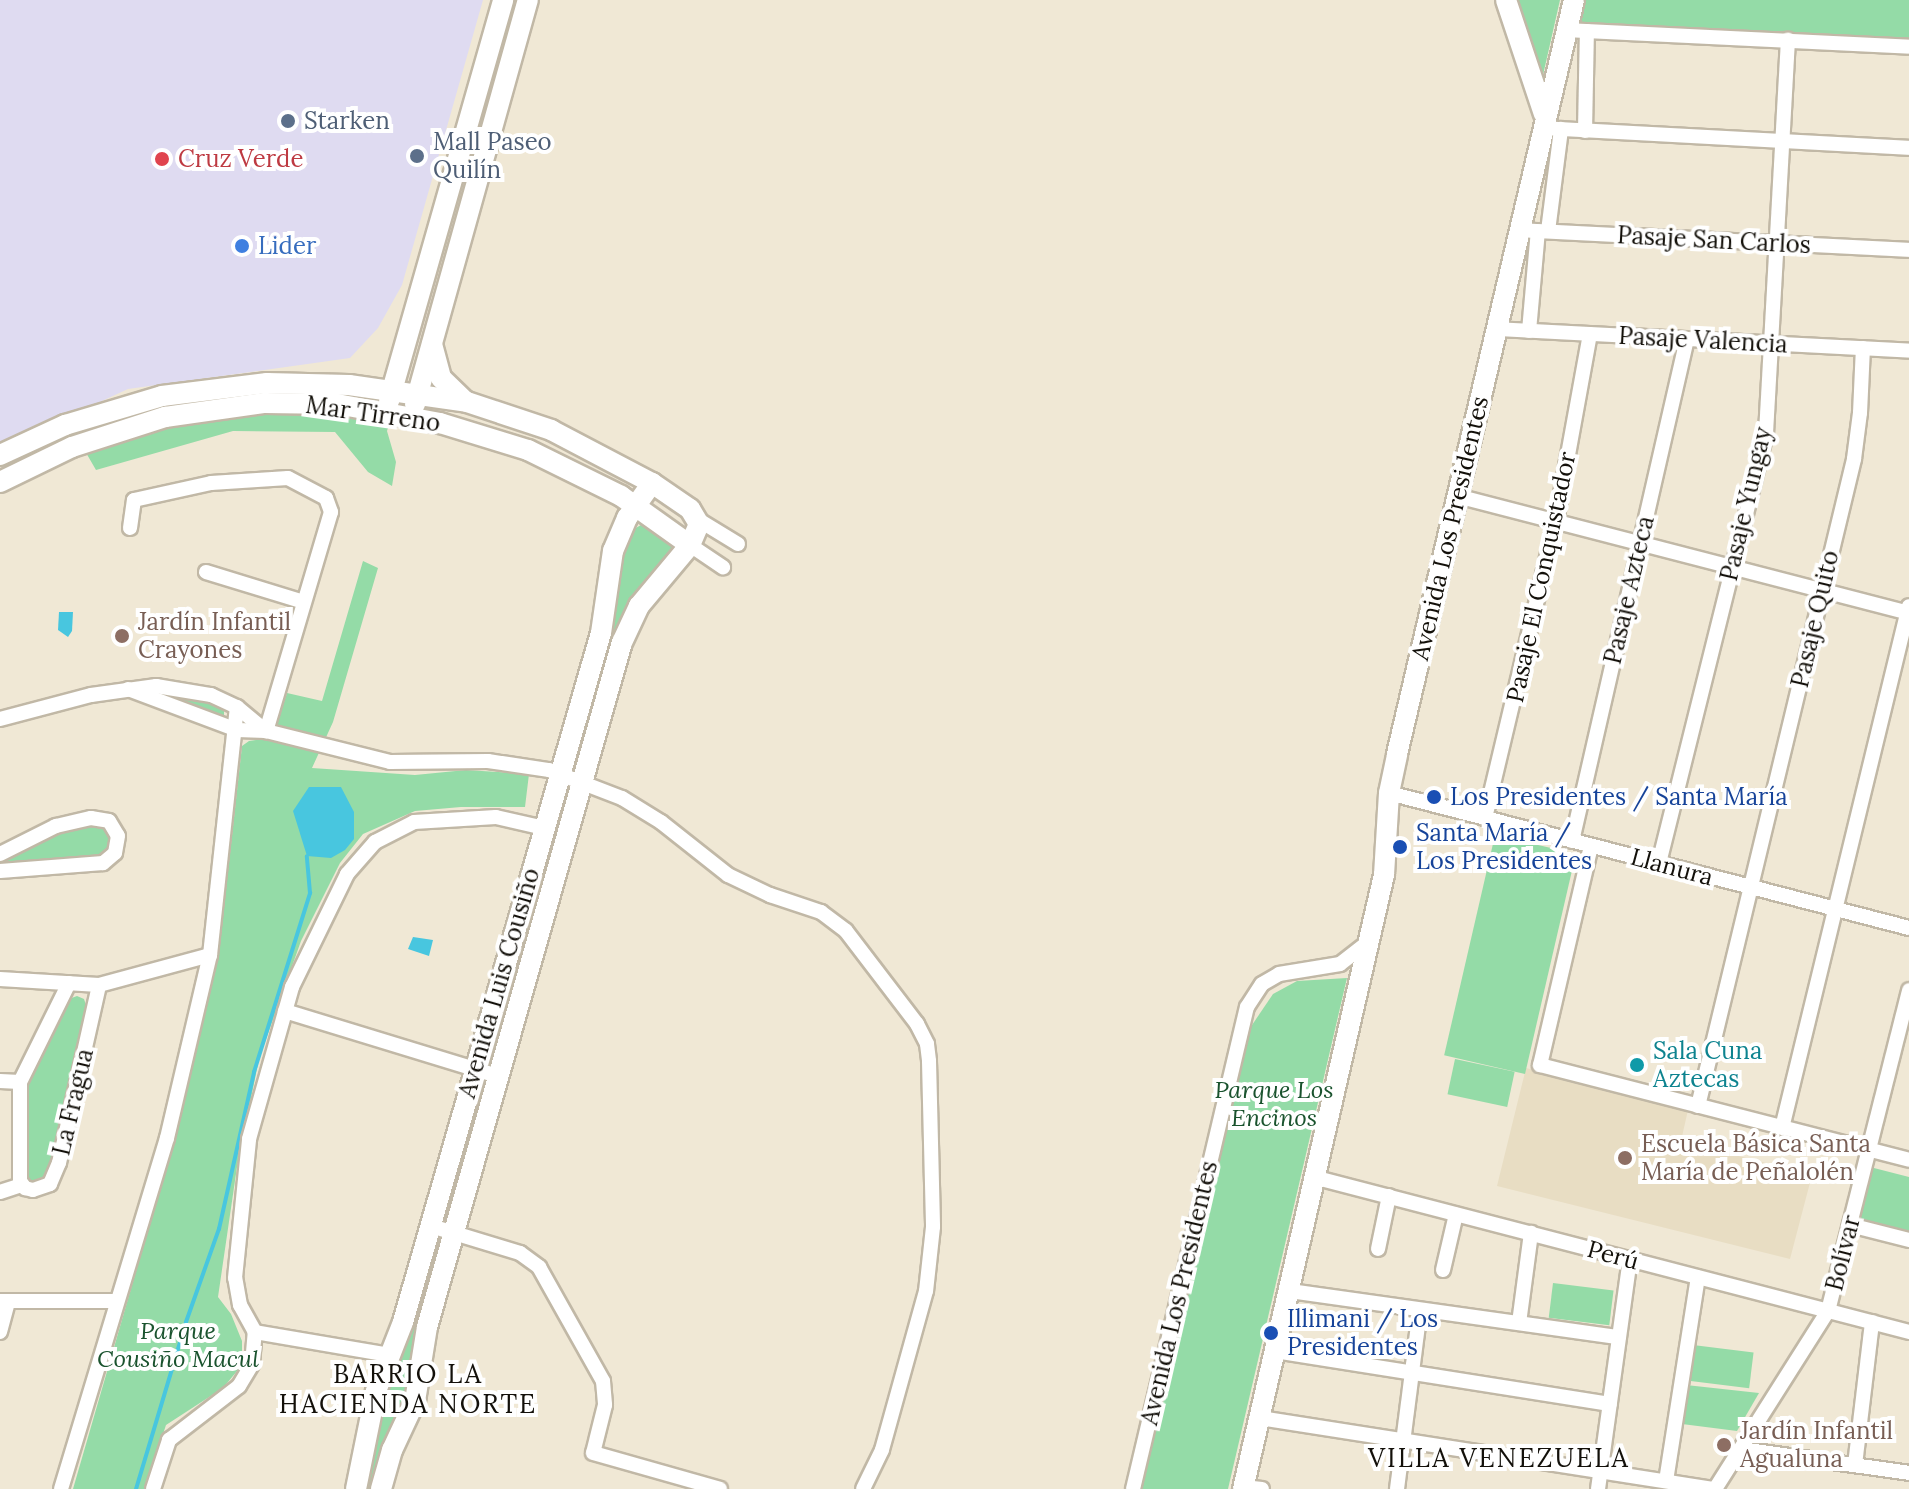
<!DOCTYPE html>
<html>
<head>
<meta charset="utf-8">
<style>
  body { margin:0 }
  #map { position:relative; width:1909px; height:1489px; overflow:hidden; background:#f0e8d5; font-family:Lora,serif }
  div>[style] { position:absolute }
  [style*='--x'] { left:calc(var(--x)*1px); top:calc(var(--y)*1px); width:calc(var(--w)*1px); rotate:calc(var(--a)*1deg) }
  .commercial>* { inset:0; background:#dfdbf1 }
  .built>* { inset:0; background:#e8ddc3 }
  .green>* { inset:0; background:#94dba7; transform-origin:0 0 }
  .water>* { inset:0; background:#48c6df }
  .stream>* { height:4px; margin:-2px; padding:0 2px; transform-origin:2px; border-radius:2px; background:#48c6df }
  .roads { filter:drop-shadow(2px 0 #c1b8a6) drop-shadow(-2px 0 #c1b8a6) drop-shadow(0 2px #c1b8a6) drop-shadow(0 -2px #c1b8a6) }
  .street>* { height:14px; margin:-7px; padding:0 7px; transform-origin:7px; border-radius:7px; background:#fff }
  .secondary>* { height:20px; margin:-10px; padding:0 10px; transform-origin:10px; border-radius:10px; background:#fff }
  .dots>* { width:22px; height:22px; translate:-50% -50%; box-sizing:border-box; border:4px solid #fff; border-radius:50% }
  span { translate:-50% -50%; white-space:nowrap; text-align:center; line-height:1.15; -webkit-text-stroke:8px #fff; paint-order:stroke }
  .service-label { font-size:24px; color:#4e5e75 }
  .left { translate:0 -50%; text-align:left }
  .health-label { font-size:24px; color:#be3a42 }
  .street-label { font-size:24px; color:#13100a }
  .shop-label { font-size:24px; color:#366cbe }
  .education-label { font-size:24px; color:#785e54 }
  .transit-label { font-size:24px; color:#164399 }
  .culture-label { font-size:24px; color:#0d838f }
  .park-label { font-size:24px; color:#1a532e; font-style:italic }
  .neighbourhood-label { font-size:26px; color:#13100a; letter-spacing:2px }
</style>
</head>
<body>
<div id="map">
  <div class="commercial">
    <div style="clip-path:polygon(0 0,483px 0,402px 285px,378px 328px,350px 358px,128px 389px,0 448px)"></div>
  </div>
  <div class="built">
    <div style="clip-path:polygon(1526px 1068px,1688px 1110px,1681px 1141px,1812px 1175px,1790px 1259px,1497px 1186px)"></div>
  </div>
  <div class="green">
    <div style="clip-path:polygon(1515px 0,1560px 0,1541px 84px)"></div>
    <div style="clip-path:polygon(1583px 0,1909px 0,1909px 43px,1577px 25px)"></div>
    <div style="clip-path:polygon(258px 408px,390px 421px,387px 431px,396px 462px,392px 486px,368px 472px,335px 432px,233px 431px,96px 470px,85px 451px,158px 426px)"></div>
    <div style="clip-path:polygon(646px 522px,674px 543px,674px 550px,596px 703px,593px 703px,590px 702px,618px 565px,629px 532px)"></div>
    <div style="clip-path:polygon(363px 561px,378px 568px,333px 722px,312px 768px,415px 775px,466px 770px,529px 774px,525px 807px,461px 807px,415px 811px,363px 834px,340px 863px,301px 941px,259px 1059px,237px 1167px,218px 1297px,231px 1314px,242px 1341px,242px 1365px,223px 1388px,166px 1425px,145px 1489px,73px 1489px,172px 1147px,219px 952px,242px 746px,249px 741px,272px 738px,287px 693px,322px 701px)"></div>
    <div style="clip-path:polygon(175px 693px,218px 704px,224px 709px,224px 718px,173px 702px)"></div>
    <div style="clip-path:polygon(568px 787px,573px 791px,489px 1064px,562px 788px)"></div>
    <div style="clip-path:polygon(98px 823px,105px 827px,111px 844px,109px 852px,100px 857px,2px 863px,8px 856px,52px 833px)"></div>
    <div style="left:1495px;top:835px;width:83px;height:226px;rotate:13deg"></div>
    <div style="clip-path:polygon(1347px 978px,1228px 1489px,1142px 1489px,1250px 1028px,1273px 994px,1297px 981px)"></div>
    <div style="clip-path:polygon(77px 996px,84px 999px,87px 1008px,55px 1152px,46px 1177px,27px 1186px,29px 1082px,60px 1014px,69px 999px)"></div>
    <div style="left:1455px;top:1059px;width:61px;height:36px;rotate:12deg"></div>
    <div style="clip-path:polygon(479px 1086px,481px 1104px,448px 1221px,443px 1219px)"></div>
    <div style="clip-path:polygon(1870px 1167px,1909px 1177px,1909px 1235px,1857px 1222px)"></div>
    <div style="clip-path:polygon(442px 1240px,410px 1399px,378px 1489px,362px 1489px,386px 1383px)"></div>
    <div style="left:1553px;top:1283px;width:61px;height:35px;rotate:7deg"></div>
    <div style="left:1693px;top:1345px;width:61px;height:36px;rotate:7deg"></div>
    <div style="clip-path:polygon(1686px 1385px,1759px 1393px,1737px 1431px,1682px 1424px)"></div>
  </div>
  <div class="water">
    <div style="clip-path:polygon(59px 612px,73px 612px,72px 631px,68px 637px,58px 630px)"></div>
    <div style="clip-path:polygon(309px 787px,341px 787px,354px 812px,354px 839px,345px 850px,331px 858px,307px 856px,293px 811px)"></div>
    <div style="clip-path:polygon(413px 937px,433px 940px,429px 956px,408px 949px)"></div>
  </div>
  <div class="stream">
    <div style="--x:136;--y:1489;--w:174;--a:-73.3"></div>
    <div style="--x:186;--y:1322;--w:99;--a:-70.5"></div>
    <div style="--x:219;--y:1229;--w:161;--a:-77.4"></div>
    <div style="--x:254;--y:1072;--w:188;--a:-72.6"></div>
    <div style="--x:310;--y:893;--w:37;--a:-95"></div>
  </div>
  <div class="roads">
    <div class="street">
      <div style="--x:1567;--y:30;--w:342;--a:2.8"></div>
      <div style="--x:1542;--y:128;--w:368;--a:3.1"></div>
      <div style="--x:1585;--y:131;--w:100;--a:-88.9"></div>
      <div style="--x:1519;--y:230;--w:391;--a:2.9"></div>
      <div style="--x:1548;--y:231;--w:103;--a:-82.7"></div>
      <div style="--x:1496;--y:329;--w:414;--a:3"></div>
      <div style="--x:1529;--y:331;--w:100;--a:-84.9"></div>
      <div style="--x:1457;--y:496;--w:467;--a:14.5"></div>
      <div style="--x:697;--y:519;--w:48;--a:31.4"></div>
      <div style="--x:130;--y:528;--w:28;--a:-82"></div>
      <div style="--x:134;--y:500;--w:79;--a:-12.4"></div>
      <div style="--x:211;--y:483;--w:77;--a:-3.7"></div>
      <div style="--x:288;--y:478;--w:43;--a:27.8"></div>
      <div style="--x:326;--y:498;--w:15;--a:70"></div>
      <div style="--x:331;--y:512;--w:228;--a:106.5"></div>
      <div style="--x:690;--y:545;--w:40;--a:34"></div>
      <div style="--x:206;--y:572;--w:102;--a:17"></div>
      <div style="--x:128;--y:689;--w:116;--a:20.6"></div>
      <div style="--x:237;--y:730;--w:29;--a:2"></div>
      <div style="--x:266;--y:731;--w:128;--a:14"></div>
      <div style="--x:390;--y:762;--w:98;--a:-0.6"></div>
      <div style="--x:488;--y:761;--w:62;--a:8.4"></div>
      <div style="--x:549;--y:770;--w:78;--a:21"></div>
      <div style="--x:622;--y:798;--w:46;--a:31.6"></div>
      <div style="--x:661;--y:822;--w:85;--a:38.3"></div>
      <div style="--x:728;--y:875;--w:47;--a:25.5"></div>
      <div style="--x:770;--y:895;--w:54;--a:18.4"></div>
      <div style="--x:821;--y:912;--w:31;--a:37"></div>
      <div style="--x:846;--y:931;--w:117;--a:52.6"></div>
      <div style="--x:917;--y:1024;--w:22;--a:63"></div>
      <div style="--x:927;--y:1044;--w:17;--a:83"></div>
      <div style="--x:929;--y:1061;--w:166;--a:88.6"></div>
      <div style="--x:933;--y:1227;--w:64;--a:96.2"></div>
      <div style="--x:926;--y:1291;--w:165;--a:105.5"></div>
      <div style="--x:882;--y:1450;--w:43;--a:116"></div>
      <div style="--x:0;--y:719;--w:94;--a:-14.8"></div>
      <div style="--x:91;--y:695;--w:66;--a:-7.9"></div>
      <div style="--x:156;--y:686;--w:56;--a:9.3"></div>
      <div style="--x:211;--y:695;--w:29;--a:25"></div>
      <div style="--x:237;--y:707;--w:38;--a:40"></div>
      <div style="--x:1389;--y:793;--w:537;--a:14.55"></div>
      <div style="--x:1485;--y:818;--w:305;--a:-76.6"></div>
      <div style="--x:1556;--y:521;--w:190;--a:-79.7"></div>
      <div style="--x:1572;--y:841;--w:515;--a:-77.1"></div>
      <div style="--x:1591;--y:846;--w:225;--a:103.1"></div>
      <div style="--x:1540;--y:1065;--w:381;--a:14.4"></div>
      <div style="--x:0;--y:854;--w:63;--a:-26.6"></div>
      <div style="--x:56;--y:826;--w:36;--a:-13"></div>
      <div style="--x:91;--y:818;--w:18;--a:9"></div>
      <div style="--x:109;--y:821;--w:17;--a:59"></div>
      <div style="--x:118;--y:836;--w:17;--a:100"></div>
      <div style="--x:115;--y:853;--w:16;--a:140"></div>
      <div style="--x:103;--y:863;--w:103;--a:175.6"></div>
      <div style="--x:1659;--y:863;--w:443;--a:-76"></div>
      <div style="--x:1766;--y:433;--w:394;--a:-86.8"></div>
      <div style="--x:0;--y:979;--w:99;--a:3.5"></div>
      <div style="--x:99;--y:985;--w:115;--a:-15.1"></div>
      <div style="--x:69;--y:983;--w:110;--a:116.3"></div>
      <div style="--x:20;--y:1082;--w:99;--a:90"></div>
      <div style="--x:20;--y:1181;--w:9;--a:54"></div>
      <div style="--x:25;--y:1188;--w:8;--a:14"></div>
      <div style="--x:33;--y:1190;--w:18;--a:-19"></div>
      <div style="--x:50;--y:1184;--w:23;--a:-67"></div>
      <div style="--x:59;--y:1163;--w:182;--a:-77.3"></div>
      <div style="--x:285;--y:1011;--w:223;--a:17"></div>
      <div style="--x:0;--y:1081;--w:20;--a:3"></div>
      <div style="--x:1698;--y:1106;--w:666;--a:-76.44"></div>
      <div style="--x:1854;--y:459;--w:46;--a:-82.6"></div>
      <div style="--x:1860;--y:413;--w:65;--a:-87.4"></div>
      <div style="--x:1782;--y:1128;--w:537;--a:-76.33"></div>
      <div style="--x:1317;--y:1178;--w:612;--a:14.58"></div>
      <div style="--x:0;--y:1192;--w:23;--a:-18"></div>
      <div style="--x:1850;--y:1225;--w:61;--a:14.3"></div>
      <div style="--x:431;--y:1226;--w:93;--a:16.9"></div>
      <div style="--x:520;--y:1253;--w:24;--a:36"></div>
      <div style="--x:539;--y:1267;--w:131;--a:60.7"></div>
      <div style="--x:603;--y:1381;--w:24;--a:85"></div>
      <div style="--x:605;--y:1405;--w:49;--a:104"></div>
      <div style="--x:593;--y:1453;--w:132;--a:15.8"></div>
      <div style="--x:1378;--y:1249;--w:54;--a:-78.3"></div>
      <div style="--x:1443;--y:1270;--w:57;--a:-76.9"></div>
      <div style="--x:1290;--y:1291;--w:332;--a:8"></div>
      <div style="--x:0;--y:1301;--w:116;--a:0"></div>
      <div style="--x:1519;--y:1323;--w:91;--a:-82.4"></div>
      <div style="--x:0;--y:1332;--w:31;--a:-75"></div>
      <div style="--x:255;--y:1332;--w:137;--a:9.7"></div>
      <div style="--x:1275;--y:1351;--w:339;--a:9"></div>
      <div style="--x:1260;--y:1418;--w:460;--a:8.9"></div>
      <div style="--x:1741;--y:1449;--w:170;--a:8.1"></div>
      <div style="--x:1855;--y:1465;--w:144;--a:-83.2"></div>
      <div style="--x:1666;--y:1481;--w:206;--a:-81.1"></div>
      <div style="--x:1243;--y:1487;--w:19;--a:6"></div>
      <div style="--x:61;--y:1489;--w:367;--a:-73.2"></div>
      <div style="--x:167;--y:1138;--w:188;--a:-76.8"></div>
      <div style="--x:210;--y:955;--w:249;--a:-83.8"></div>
      <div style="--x:153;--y:1489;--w:52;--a:-71.9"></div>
      <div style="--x:169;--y:1440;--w:88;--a:-37.6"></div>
      <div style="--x:239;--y:1386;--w:26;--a:-59"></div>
      <div style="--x:252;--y:1364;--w:32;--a:-85"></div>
      <div style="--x:255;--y:1332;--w:31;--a:-119"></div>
      <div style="--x:240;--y:1305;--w:27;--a:-100"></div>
      <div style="--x:235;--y:1278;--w:140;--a:-84.2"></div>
      <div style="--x:249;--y:1139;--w:158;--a:-74.2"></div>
      <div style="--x:292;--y:987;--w:126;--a:-64"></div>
      <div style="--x:347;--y:874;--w:43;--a:-48.8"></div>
      <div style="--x:375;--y:842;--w:44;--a:-27.1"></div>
      <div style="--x:414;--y:822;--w:82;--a:-3.5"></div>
      <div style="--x:496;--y:817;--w:49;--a:12.9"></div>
      <div style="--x:1133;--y:1489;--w:495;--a:-76.7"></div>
      <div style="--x:1247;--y:1007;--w:27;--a:-57"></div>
      <div style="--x:1262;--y:984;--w:20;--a:-30"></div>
      <div style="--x:1279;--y:974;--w:62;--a:-9.3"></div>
      <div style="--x:1340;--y:964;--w:33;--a:-38"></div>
      <div style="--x:1397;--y:1489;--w:180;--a:-82.7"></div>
      <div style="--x:1598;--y:1489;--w:232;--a:-82.1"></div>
      <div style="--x:1715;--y:1489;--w:211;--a:-57.6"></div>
      <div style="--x:1828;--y:1311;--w:331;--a:-75.8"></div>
    </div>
    <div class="secondary">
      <div style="--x:1506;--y:0;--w:120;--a:71.6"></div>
      <div style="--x:432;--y:344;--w:35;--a:75"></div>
      <div style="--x:441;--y:378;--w:32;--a:44"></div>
      <div style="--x:389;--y:401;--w:417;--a:-74.1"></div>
      <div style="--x:415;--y:404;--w:420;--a:-74.4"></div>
      <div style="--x:0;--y:455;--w:72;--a:-24.8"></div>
      <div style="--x:65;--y:425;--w:101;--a:-16.6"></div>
      <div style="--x:162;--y:396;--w:106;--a:-7.1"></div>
      <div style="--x:267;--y:383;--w:82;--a:1.4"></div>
      <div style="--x:349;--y:385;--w:119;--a:8.2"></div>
      <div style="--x:467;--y:402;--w:89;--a:18.4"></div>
      <div style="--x:551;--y:430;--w:114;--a:27.7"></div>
      <div style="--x:652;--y:483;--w:46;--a:34.4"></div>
      <div style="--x:690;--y:509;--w:17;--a:59"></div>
      <div style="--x:699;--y:524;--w:23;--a:113"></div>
      <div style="--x:690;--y:545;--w:80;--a:129.9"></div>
      <div style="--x:639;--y:606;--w:40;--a:115"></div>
      <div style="--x:622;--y:642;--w:712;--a:105.89"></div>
      <div style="--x:427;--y:1327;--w:75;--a:99.2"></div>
      <div style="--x:415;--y:1401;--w:54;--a:115.1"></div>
      <div style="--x:392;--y:1450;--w:41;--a:105.8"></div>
      <div style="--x:0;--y:482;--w:80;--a:-25.9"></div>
      <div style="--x:72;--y:447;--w:98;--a:-17.9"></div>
      <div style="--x:165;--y:417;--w:101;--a:-8"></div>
      <div style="--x:265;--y:403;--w:72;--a:0.8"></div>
      <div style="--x:337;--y:404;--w:105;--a:10.5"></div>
      <div style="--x:440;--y:423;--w:92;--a:17.1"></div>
      <div style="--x:528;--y:450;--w:104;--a:26.3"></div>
      <div style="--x:621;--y:496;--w:85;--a:35.4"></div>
      <div style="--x:356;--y:1489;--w:100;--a:-78.5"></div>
      <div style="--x:376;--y:1391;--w:74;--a:-68.6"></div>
      <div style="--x:403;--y:1322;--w:717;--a:-73.97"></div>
      <div style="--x:601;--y:633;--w:83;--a:-81.7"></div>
      <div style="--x:613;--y:551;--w:36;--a:-67"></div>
      <div style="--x:627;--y:518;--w:43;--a:-54.5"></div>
      <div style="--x:1243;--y:1489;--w:630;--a:-77.07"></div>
      <div style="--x:1384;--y:875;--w:82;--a:-86.5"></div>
      <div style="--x:1389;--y:793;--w:40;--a:-78"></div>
      <div style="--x:1397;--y:754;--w:774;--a:-76.79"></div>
    </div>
  </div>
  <div class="dots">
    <div style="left:288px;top:121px;background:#5c6f8a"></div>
    <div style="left:417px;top:156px;background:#5c6f8a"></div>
    <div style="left:162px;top:159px;background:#e0444e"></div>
    <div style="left:242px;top:246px;background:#3f7fe0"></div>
    <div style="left:122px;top:636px;background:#8d6e63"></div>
    <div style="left:1434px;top:797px;background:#1a4fb4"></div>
    <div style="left:1400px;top:847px;background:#1a4fb4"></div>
    <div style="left:1637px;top:1065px;background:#0f9aa8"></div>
    <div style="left:1625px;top:1158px;background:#8d6e63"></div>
    <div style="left:1271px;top:1333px;background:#1a4fb4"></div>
    <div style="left:1724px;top:1445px;background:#8d6e63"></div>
  </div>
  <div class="service-label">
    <span class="left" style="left:304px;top:121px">Starken</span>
    <span class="left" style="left:433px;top:156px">Mall Paseo<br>Quilín</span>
  </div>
  <div class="health-label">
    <span class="left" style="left:178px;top:159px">Cruz Verde</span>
  </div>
  <div class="street-label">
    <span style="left:1714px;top:240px;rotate:3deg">Pasaje San Carlos</span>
    <span style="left:1703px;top:340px;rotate:3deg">Pasaje Valencia</span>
    <span style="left:373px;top:414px;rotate:8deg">Mar Tirreno</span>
    <span style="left:1746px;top:504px;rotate:-77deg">Pasaje Yungay</span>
    <span style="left:1450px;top:528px;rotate:-77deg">Avenida Los Presidentes</span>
    <span style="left:1541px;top:577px;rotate:-78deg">Pasaje El Conquistador</span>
    <span style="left:1629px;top:590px;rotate:-77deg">Pasaje Azteca</span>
    <span style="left:1815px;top:619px;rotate:-77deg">Pasaje Quito</span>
    <span style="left:1672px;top:867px;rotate:15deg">Llanura</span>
    <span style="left:499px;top:983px;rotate:-74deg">Avenida Luis Cousiño</span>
    <span style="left:73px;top:1102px;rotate:-77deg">La Fragua</span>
    <span style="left:1843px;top:1253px;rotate:-76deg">Bolívar</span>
    <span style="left:1613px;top:1255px;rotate:15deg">Perú</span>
    <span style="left:1179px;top:1293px;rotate:-77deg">Avenida Los Presidentes</span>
  </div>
  <div class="shop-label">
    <span class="left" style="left:258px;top:246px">Lider</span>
  </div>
  <div class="education-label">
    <span class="left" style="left:138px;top:636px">Jardín Infantil<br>Crayones</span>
    <span class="left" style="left:1641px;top:1158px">Escuela Básica Santa<br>María de Peñalolén</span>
    <span class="left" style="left:1740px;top:1445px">Jardín Infantil<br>Agualuna</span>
  </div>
  <div class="transit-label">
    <span class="left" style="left:1450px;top:797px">Los Presidentes / Santa María</span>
    <span class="left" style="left:1416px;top:847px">Santa María /<br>Los Presidentes</span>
    <span class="left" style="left:1287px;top:1333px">Illimani / Los<br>Presidentes</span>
  </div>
  <div class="culture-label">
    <span class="left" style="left:1653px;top:1065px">Sala Cuna<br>Aztecas</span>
  </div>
  <div class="park-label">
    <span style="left:1274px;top:1104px">Parque Los<br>Encinos</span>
    <span style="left:178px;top:1345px">Parque<br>Cousiño Macul</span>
  </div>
  <div class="neighbourhood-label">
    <span style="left:408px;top:1389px">BARRIO LA<br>HACIENDA NORTE</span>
    <span style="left:1499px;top:1458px">VILLA VENEZUELA</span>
  </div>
</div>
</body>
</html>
